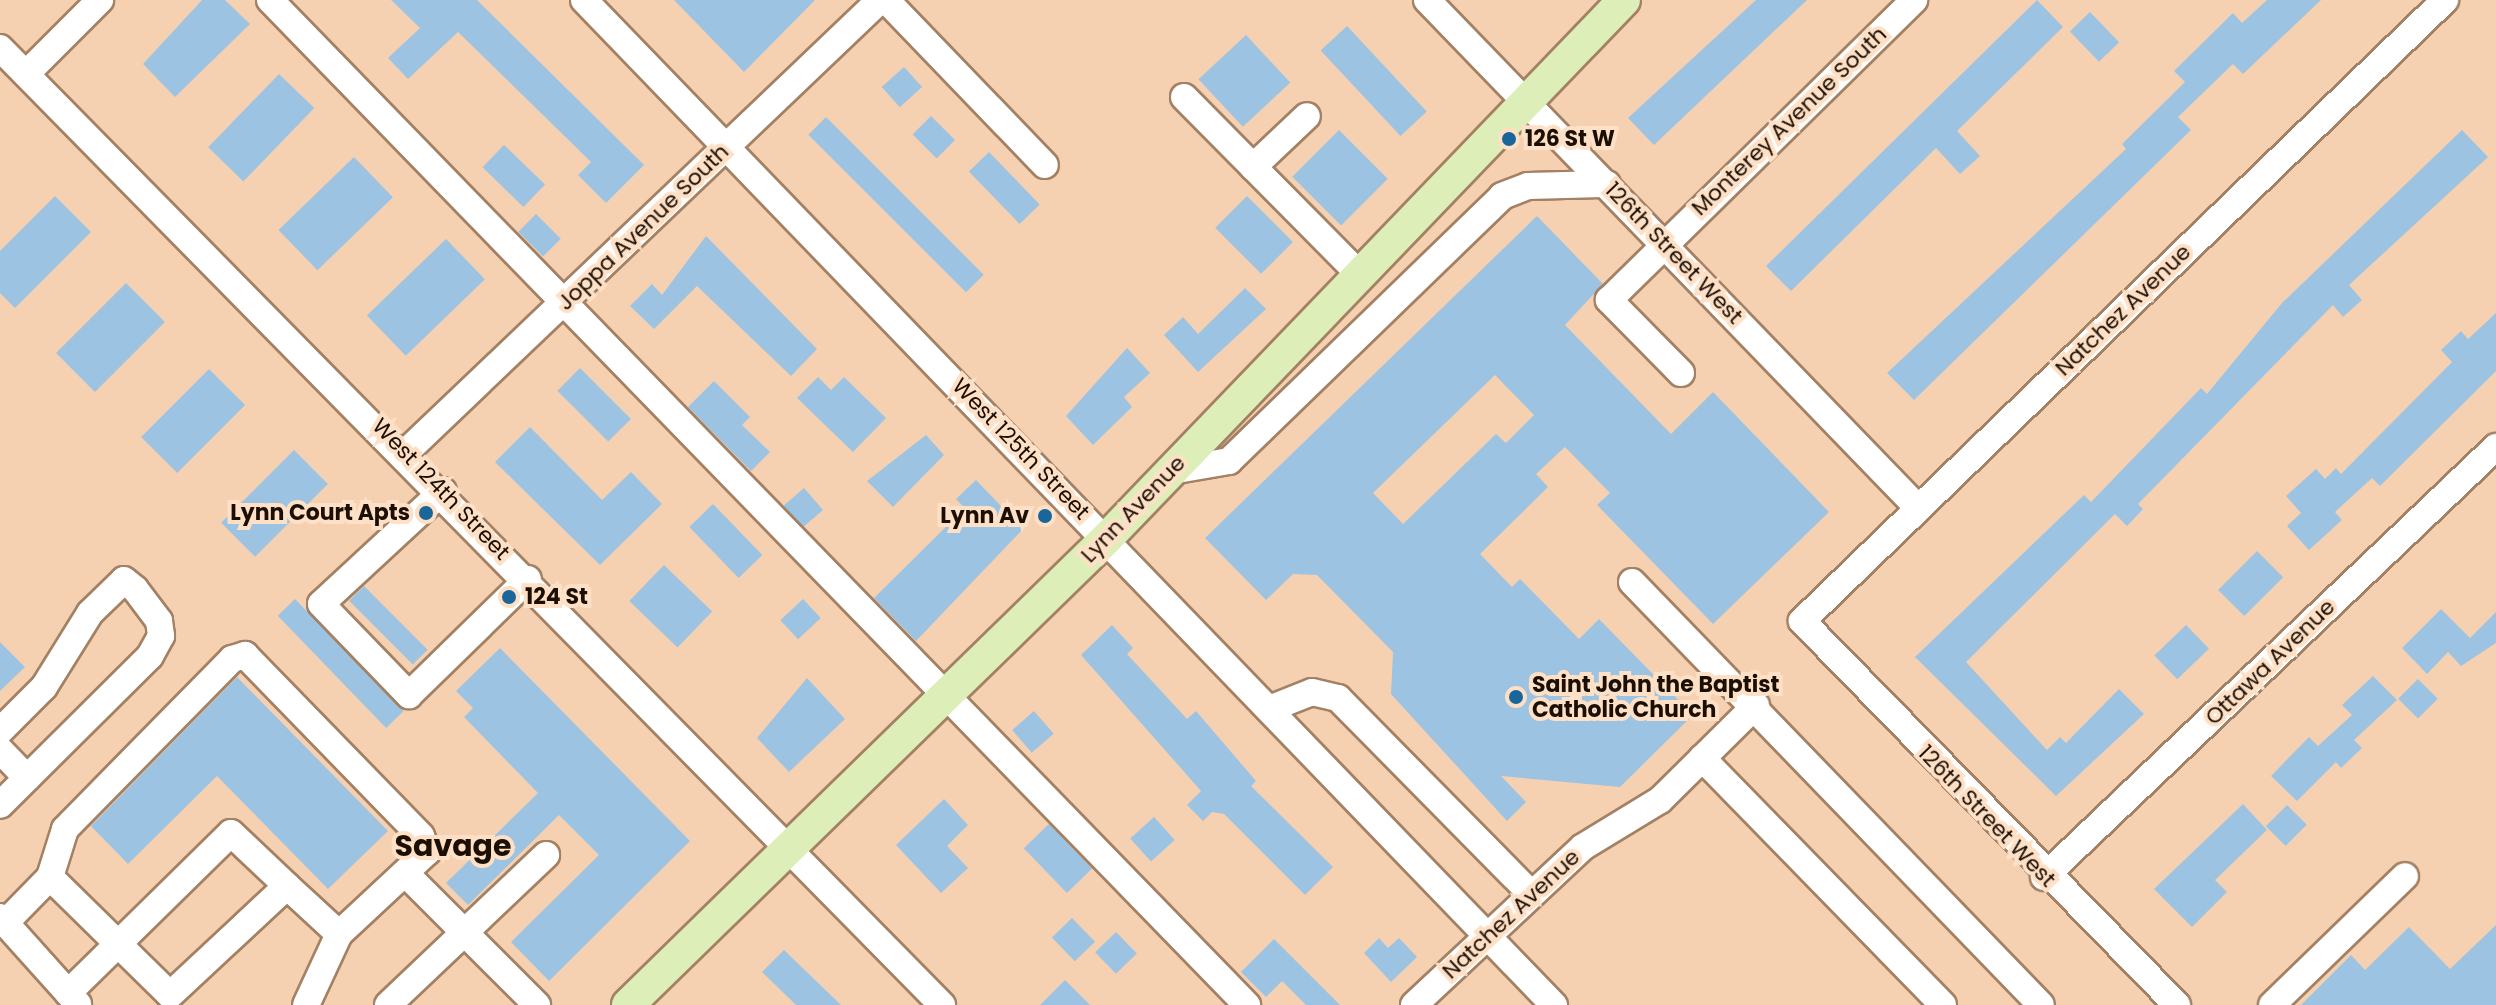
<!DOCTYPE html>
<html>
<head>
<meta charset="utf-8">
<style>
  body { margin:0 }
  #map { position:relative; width:2496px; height:1005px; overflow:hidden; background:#f6d1b1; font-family:Poppins,sans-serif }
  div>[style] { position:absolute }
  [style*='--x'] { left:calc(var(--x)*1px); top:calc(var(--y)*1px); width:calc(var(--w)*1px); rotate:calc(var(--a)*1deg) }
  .building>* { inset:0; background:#9dc3e2; transform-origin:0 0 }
  .roads { filter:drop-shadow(2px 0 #a38164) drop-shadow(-2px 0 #a38164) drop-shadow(0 2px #a38164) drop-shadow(0 -2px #a38164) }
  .minor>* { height:26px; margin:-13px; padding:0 13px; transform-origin:13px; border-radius:13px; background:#fff }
  .major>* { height:32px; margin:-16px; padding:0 16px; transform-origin:16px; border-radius:16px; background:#ddeeb9 }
  .dots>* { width:22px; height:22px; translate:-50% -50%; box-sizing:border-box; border:4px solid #fee0c6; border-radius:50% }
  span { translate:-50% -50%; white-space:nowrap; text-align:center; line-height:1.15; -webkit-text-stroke:8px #fee0c6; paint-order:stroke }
  .street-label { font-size:22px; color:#1b0f04 }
  .poi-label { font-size:22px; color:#1b0f04; font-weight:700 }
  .left { translate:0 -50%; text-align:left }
  .right { translate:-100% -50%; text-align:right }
  .district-label { font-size:30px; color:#1b0f04; font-weight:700 }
</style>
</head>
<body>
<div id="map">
  <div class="building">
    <div style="clip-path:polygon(202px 0,225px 0,250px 24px,175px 97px,143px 64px)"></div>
    <div style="clip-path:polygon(391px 0,477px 0,644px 165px,606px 203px,578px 175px,591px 162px,458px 32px,408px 79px,388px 58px,420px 28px)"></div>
    <div style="clip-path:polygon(674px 0,815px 0,744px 72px)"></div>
    <div style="clip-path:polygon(1756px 0,1807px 0,1654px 145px,1628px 118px)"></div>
    <div style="clip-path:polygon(2037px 0,2063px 27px,1957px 131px,1980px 156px,1960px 174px,1936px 148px,1791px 291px,1766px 266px)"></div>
    <div style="clip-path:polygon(2267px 0,2321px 0,2243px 74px,2233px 64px,2178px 117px,2191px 130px,1914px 400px,1887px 373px,2126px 149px,2122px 144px,2185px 82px,2174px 71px,2233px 13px,2242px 23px)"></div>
    <div style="left:2090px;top:12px;width:42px;height:28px;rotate:46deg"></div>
    <div style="left:1347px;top:26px;width:117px;height:36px;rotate:47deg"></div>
    <div style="left:1246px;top:35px;width:65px;height:65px;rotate:47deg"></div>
    <div style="left:904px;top:67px;width:27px;height:30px;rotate:48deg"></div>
    <div style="left:279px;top:74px;width:49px;height:102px;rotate:44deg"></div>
    <div style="left:931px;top:116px;width:34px;height:26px;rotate:45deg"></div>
    <div style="left:826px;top:117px;width:223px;height:25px;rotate:45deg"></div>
    <div style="left:1339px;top:130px;width:69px;height:66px;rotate:45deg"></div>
    <div style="clip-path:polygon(2462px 130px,2488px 157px,2349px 285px,2362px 300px,2343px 317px,2333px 305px,2138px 504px,2143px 509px,2127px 526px,2115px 514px,1966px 662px,2047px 750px,2060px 737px,2066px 743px,2119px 689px,2144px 714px,2056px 796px,1915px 657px,2084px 495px,2091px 502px,2201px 388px,2207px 394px,2282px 303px)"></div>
    <div style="left:504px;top:145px;width:57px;height:31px;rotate:44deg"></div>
    <div style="left:989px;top:152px;width:73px;height:28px;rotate:46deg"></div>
    <div style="left:354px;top:157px;width:56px;height:105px;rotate:46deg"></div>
    <div style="clip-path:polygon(55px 196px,91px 232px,15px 308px,0 293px,0 251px)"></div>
    <div style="left:1247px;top:196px;width:65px;height:45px;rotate:45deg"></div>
    <div style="left:536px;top:214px;width:35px;height:25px;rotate:45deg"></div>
    <div style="clip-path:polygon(evenodd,1537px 216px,1603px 284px,1565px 325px,1671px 434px,1713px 392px,1829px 512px,1713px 624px,1597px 505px,1610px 493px,1565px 447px,1536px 474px,1548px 487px,1480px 554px,1512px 587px,1520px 579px,1579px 639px,1599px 619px,1693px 715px,1620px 787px,1501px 776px,1526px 802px,1507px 821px,1391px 694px,1393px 652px,1317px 575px,1293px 574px,1266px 600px,1205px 538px,1537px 216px,1495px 375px,1534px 415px,1506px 443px,1496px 434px,1403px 524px,1373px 493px,1495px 375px)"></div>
    <div style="clip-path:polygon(706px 236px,817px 349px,791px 376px,697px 286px,654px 329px,630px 306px,652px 284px,662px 295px)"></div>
    <div style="left:446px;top:239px;width:56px;height:110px;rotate:46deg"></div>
    <div style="left:126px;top:283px;width:55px;height:99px;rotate:45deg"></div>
    <div style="clip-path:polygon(1245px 288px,1266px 309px,1198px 372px,1164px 335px,1183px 317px,1198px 334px)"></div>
    <div style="clip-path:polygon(2496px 313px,2496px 371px,2380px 486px,2372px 478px,2335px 512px,2342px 520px,2309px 550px,2287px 526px,2301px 513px,2286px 496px,2316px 469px,2325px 479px,2336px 468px,2341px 474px,2452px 362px,2441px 350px,2461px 331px,2468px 339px)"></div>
    <div style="clip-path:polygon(1127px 348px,1150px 373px,1124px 397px,1132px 407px,1093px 445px,1066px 416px)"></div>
    <div style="left:580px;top:368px;width:72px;height:32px;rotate:45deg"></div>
    <div style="left:209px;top:369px;width:51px;height:96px;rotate:45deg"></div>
    <div style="clip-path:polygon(818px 377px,831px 390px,844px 377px,886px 418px,853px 452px,797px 398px)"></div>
    <div style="clip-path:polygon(714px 381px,750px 417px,742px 425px,770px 452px,751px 471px,688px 407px)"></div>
    <div style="clip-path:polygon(530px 427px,602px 500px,631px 472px,662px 504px,600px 565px,495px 462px)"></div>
    <div style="clip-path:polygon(926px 435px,944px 455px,893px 507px,867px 481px)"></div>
    <div style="left:294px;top:450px;width:48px;height:103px;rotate:45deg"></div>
    <div style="clip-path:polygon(976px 480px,1023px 529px,916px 641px,874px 598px,965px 508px,956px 499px)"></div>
    <div style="left:804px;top:488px;width:29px;height:27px;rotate:49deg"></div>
    <div style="left:713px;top:504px;width:71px;height:33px;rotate:46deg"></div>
    <div style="left:2257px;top:551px;width:37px;height:55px;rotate:45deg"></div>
    <div style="left:664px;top:565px;width:67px;height:50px;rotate:44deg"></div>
    <div style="left:364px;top:586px;width:90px;height:21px;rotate:45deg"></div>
    <div style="left:295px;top:599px;width:156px;height:24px;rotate:46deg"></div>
    <div style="left:803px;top:599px;width:26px;height:31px;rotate:47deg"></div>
    <div style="clip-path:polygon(2441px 609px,2470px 638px,2496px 612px,2496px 643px,2461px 666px,2448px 652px,2427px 674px,2402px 648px)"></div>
    <div style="clip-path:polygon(1112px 625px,1133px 648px,1127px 654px,1187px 719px,1196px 711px,1256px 781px,1251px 786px,1333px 867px,1305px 895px,1224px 814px,1212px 812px,1203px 821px,1187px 805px,1201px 791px,1081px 655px)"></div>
    <div style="left:2186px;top:625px;width:33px;height:44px;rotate:46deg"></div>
    <div style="clip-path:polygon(0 642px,25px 667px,0 691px)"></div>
    <div style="clip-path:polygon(500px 648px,690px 841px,549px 981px,511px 942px,599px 855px,559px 815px,468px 905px,446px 883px,538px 793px,464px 717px,473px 708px,456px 691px)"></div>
    <div style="clip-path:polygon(2373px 676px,2397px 700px,2354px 740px,2362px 748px,2341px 768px,2336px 762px,2297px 801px,2271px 776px,2309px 737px,2318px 746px,2352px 715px,2342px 705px)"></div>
    <div style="clip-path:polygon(237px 677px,388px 831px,328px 889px,217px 776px,128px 864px,91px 826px)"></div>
    <div style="clip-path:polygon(807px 678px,845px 719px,789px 772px,757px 738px)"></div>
    <div style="left:2418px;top:679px;width:28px;height:28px;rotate:45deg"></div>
    <div style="left:1034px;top:711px;width:30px;height:29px;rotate:49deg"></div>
    <div style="clip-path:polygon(944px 799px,968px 825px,947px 846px,968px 868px,941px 893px,896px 845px)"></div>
    <div style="clip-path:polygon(2243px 804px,2267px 830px,2215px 880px,2227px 892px,2192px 927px,2154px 889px)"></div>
    <div style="left:2287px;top:805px;width:28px;height:30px;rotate:45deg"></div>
    <div style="left:1154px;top:817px;width:31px;height:32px;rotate:48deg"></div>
    <div style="left:1049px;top:824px;width:62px;height:35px;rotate:46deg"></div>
    <div style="left:1072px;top:918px;width:33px;height:28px;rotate:46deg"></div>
    <div style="clip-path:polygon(2496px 925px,2496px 1005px,2301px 1005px,2351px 955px,2365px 970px,2409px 927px,2450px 969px)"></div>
    <div style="left:1116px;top:932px;width:30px;height:29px;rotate:46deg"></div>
    <div style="clip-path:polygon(1379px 938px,1388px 948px,1399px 938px,1417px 957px,1391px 982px,1364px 953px)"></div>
    <div style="clip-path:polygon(1274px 939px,1340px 1005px,1306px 1005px,1282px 981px,1266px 997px,1241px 972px)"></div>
    <div style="clip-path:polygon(784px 950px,841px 1005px,796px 1005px,762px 972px)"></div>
    <div style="clip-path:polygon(1065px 980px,1090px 1005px,1040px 1005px)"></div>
  </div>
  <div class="roads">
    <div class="minor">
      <div style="--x:270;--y:0;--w:1402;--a:45.81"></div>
      <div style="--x:584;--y:0;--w:1397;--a:46.02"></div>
      <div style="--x:886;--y:0;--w:229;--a:46.1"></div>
      <div style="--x:1427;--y:0;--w:707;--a:45.97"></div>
      <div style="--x:0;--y:48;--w:1343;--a:45.45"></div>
      <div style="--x:26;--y:74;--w:105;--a:-45"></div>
      <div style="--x:1184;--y:97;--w:247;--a:45.3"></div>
      <div style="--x:1253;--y:167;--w:74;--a:-43.4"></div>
      <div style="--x:1681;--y:373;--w:103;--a:-134.6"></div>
      <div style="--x:1609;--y:300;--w:428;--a:-44.5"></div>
      <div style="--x:405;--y:453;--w:656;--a:-43.64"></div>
      <div style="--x:1171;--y:471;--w:59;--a:-9.8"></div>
      <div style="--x:1229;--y:461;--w:380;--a:-44.1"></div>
      <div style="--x:1502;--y:196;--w:28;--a:-21"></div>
      <div style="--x:1528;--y:186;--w:79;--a:-1.5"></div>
      <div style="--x:443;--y:491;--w:166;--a:137.2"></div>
      <div style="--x:321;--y:604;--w:127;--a:46"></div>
      <div style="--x:409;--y:695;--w:166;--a:-44.3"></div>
      <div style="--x:1632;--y:582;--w:588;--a:45.96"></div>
      <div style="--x:1269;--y:709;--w:46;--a:-21.6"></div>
      <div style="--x:1312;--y:692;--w:27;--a:13"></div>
      <div style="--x:1338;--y:698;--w:275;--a:45.4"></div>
      <div style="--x:0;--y:731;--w:62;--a:-45"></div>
      <div style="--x:44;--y:687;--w:87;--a:-58.1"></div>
      <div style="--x:90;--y:613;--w:47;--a:-44.1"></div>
      <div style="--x:124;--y:580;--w:14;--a:39"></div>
      <div style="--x:135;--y:589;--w:40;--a:53"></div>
      <div style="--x:159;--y:621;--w:15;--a:82"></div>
      <div style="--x:161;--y:636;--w:23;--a:119"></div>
      <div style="--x:150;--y:656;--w:211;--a:135.2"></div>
      <div style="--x:0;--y:750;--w:39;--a:46"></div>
      <div style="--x:1702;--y:758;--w:345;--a:45.7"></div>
      <div style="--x:405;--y:873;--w:187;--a:45"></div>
      <div style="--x:50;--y:877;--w:168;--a:44.5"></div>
      <div style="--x:170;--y:995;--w:160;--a:-43"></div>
      <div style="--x:287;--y:886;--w:71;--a:42.7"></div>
      <div style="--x:2044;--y:877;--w:624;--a:-43.57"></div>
      <div style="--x:0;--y:917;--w:117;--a:48.1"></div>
      <div style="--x:5;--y:923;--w:64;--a:-45.6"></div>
      <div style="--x:50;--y:877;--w:50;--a:-72.6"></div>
      <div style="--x:65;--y:829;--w:238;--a:-45.5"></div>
      <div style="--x:232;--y:659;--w:14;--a:-17"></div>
      <div style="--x:245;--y:655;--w:252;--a:45.8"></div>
      <div style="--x:421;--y:836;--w:17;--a:69"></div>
      <div style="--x:427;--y:852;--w:120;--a:137"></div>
      <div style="--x:339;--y:934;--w:78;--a:114.9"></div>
      <div style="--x:68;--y:993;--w:228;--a:-44.5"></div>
      <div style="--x:231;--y:833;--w:77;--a:43.4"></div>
      <div style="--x:388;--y:1005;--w:218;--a:-43.5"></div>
      <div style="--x:1414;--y:1005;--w:231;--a:-43.1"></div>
      <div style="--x:1583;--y:847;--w:90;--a:-31.4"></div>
      <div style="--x:1660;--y:800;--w:135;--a:-44.7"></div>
      <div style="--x:2177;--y:1005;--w:537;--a:-134.32"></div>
      <div style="--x:1802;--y:621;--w:894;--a:-44"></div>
      <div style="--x:2272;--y:1005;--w:185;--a:-44.1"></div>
    </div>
    <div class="major">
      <div style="--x:628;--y:1005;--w:669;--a:-44.27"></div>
      <div style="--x:1107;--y:538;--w:746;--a:-46.14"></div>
    </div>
  </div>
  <div class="dots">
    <div style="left:1509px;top:139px;background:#19679a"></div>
    <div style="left:426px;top:513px;background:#19679a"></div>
    <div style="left:1045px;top:516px;background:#19679a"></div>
    <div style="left:509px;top:597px;background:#19679a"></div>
    <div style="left:1516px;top:697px;background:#19679a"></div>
  </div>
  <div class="street-label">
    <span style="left:1789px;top:121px;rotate:-44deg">Monterey Avenue South</span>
    <span style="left:643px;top:227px;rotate:-44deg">Joppa Avenue South</span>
    <span style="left:1674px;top:253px;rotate:46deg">126th Street West</span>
    <span style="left:2123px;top:310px;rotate:-44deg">Natchez Avenue</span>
    <span style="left:1021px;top:449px;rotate:46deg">West 125th Street</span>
    <span style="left:441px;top:489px;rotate:46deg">West 124th Street</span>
    <span style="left:1133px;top:509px;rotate:-46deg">Lynn Avenue</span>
    <span style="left:2270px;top:662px;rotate:-44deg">Ottawa Avenue</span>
    <span style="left:1987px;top:816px;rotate:46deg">126th Street West</span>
    <span style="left:1511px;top:914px;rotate:-43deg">Natchez Avenue</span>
  </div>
  <div class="poi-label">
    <span class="left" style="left:1525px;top:139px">126 St W</span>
    <span class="right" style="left:410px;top:513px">Lynn Court Apts</span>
    <span class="right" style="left:1029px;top:516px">Lynn Av</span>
    <span class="left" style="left:525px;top:597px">124 St</span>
    <span class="left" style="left:1532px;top:697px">Saint John the Baptist<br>Catholic Church</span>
  </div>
  <div class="district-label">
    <span style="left:453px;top:846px">Savage</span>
  </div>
</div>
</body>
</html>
